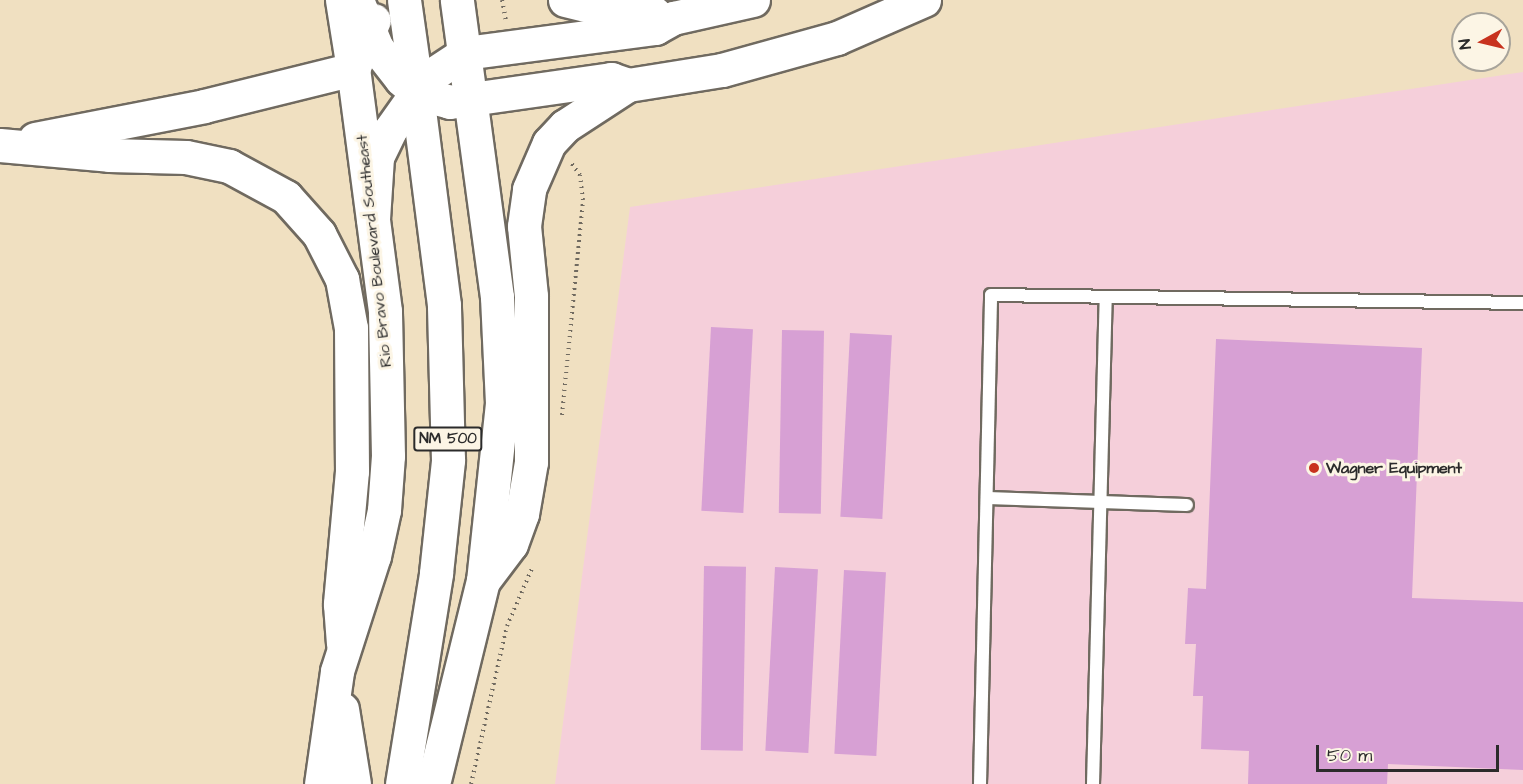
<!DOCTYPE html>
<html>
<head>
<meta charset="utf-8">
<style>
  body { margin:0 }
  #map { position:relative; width:1523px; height:784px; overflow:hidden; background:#f0e0c1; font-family:"Architects Daughter",sans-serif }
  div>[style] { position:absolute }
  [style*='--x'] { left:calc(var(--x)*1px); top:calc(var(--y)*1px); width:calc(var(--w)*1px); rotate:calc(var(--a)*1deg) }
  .built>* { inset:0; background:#f5cfda }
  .building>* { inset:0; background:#d7a0d4; transform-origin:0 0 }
  .path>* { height:4px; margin-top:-2px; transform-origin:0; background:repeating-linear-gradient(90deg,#706a60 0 1.5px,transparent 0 6px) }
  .roads { filter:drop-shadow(2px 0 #706a60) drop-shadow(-2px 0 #706a60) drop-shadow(0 2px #706a60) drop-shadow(0 -2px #706a60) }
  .service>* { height:12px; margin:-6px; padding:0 6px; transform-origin:6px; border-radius:6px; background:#fff }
  .secondary>* { height:33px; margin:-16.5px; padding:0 16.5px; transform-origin:16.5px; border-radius:16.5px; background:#fff }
  .primary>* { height:33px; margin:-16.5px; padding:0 16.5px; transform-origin:16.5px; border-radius:16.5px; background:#fff }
  .motorway>* { height:33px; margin:-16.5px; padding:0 16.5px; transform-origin:16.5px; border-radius:16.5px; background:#fff }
  .dots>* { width:16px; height:16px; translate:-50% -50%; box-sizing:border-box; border:3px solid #fcf5e5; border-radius:50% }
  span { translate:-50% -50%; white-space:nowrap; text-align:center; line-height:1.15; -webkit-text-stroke:6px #fcf5e5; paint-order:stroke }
  .shield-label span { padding:2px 4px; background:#fcf5e5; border:2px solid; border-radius:4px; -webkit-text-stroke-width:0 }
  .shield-label { font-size:15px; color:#2b2b2b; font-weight:700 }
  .street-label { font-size:16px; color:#2b2b2b }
  .poi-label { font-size:16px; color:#2b2b2b; font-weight:700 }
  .left { translate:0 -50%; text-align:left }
  .north { position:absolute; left:1451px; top:12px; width:60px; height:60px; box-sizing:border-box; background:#fcf5e5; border:2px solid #a8a49b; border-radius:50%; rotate:262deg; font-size:16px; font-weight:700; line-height:24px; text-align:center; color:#2b2b2b }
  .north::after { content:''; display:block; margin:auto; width:21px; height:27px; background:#c8321e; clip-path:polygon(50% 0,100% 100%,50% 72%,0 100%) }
  .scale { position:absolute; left:1316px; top:745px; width:183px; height:27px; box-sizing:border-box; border:3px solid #2b2b2b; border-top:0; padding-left:8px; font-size:18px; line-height:21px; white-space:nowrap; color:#2b2b2b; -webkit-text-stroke:4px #fcf5e5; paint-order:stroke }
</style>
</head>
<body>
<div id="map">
  <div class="built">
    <div style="clip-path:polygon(1523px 72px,1523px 784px,555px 784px,630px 207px)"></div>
  </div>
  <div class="building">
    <div style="left:711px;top:327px;width:42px;height:184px;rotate:3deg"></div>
    <div style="left:782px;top:330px;width:42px;height:183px;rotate:1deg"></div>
    <div style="left:850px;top:333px;width:42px;height:184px;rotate:3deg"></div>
    <div style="clip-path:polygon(1216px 339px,1422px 348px,1412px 598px,1523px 602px,1523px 770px,1388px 764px,1387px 784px,1248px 784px,1249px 751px,1201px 749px,1203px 696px,1193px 696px,1196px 644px,1185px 644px,1188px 588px,1206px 589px)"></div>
    <div style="left:704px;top:566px;width:42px;height:184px;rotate:1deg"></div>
    <div style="left:775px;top:567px;width:43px;height:184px;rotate:3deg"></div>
    <div style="left:844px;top:570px;width:42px;height:184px;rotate:3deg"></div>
  </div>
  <div class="path">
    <div style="--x:502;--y:0;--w:21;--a:79"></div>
    <div style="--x:562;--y:415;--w:216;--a:-84.4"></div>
    <div style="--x:583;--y:200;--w:25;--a:-97"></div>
    <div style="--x:580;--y:175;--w:17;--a:-126"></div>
    <div style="--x:471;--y:784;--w:162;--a:-77.2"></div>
    <div style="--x:507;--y:626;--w:65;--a:-66.6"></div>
  </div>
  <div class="roads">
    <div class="service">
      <div style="--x:987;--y:498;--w:200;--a:2"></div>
      <div style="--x:980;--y:784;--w:489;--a:-88.7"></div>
      <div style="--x:991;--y:295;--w:532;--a:0.86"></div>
      <div style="--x:1093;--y:784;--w:487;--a:-88.5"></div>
    </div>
    <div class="secondary">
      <div style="--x:342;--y:0;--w:70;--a:80.9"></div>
      <div style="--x:404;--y:0;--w:94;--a:82"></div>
    </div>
    <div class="primary">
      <div style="--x:342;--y:709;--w:76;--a:80.9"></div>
      <div style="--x:321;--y:784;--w:114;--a:-81.9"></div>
      <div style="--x:337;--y:671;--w:121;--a:-72.2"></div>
      <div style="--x:374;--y:556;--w:47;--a:-77.7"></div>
      <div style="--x:384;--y:510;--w:54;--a:-85.8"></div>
      <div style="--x:388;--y:456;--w:145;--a:-91.2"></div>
      <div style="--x:385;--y:311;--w:244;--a:-97.5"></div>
      <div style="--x:402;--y:784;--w:214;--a:-80.8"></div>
      <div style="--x:436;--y:573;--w:114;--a:-83.9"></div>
      <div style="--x:448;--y:460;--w:155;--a:-91.5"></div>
      <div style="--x:444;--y:305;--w:214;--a:-97.3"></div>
      <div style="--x:433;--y:784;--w:209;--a:-76.2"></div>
      <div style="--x:483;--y:581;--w:179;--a:-83.9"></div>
      <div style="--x:502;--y:403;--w:106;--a:-92.7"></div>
      <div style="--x:497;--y:297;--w:300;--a:-97.7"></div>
    </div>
    <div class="motorway">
      <div style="--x:357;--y:0;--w:52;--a:67.4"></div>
      <div style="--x:377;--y:48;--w:39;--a:52"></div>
      <div style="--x:401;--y:79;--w:21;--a:41"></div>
      <div style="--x:417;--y:93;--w:34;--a:15"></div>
      <div style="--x:450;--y:102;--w:163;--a:-8.1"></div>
      <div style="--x:611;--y:79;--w:18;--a:19"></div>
      <div style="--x:628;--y:85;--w:95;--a:-9.1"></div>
      <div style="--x:722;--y:70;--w:119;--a:-15.5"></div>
      <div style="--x:837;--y:38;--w:95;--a:-23.6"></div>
      <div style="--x:565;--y:0;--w:46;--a:13.7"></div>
      <div style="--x:610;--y:11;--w:44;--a:2.6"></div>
      <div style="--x:35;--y:139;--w:172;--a:-11"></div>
      <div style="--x:204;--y:106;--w:154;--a:-13.9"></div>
      <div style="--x:353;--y:69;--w:53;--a:-66.8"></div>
      <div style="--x:0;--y:145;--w:109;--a:5.2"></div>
      <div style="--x:109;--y:155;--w:77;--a:1.5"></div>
      <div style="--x:186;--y:157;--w:44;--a:11.8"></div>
      <div style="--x:229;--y:166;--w:65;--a:28.5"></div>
      <div style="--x:286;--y:197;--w:50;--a:48.3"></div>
      <div style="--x:319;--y:234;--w:51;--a:62.9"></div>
      <div style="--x:342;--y:279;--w:50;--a:79.6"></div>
      <div style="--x:351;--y:328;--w:143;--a:89.6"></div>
      <div style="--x:352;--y:471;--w:134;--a:95.2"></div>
      <div style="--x:340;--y:604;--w:40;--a:85.7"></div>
      <div style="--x:373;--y:219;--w:62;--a:-86.3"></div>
      <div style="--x:377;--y:157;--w:30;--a:-64"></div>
      <div style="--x:390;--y:130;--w:64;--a:-54.6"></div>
      <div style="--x:427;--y:78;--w:45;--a:-33.3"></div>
      <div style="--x:465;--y:53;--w:192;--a:-7.5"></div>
      <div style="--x:655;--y:28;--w:21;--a:-29"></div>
      <div style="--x:673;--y:18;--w:82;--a:-12.7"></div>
      <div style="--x:483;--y:581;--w:46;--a:-52.9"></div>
      <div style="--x:511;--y:544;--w:32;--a:-70"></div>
      <div style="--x:522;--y:514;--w:53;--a:-80.2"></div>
      <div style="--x:531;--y:462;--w:166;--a:-90"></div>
      <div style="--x:531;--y:296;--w:70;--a:-95.7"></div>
      <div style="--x:524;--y:226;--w:37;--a:-82"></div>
      <div style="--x:529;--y:189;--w:50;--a:-66.5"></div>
      <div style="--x:549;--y:143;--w:23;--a:-47"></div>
      <div style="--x:565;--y:126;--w:75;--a:-33.1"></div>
    </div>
  </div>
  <div class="dots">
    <div style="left:1314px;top:468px;background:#c8321e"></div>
  </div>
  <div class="shield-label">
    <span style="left:448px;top:439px">NM 500</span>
  </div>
  <div class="street-label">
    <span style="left:374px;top:251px;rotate:-96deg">Rio Bravo Boulevard Southeast</span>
  </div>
  <div class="poi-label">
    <span class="left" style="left:1326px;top:468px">Wagner Equipment</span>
  </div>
  <div class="north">N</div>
  <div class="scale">50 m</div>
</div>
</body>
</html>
